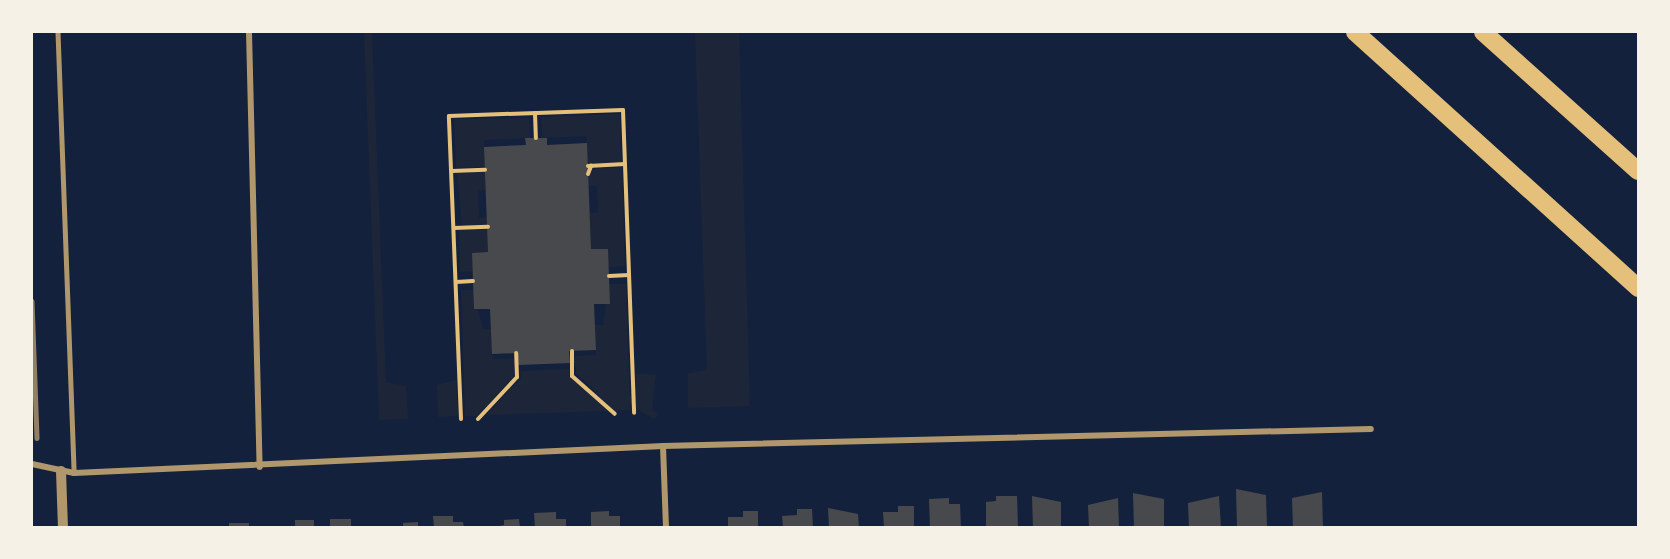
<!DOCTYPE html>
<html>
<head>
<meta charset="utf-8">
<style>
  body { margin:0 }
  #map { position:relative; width:1670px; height:559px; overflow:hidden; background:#14213d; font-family:"DejaVu Sans",sans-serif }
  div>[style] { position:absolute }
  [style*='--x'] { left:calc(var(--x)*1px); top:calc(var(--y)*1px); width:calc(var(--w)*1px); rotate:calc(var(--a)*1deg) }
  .green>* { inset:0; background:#1d2539; transform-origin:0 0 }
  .building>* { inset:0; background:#48494c; transform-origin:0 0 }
  .path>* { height:4px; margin:-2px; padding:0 2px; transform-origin:2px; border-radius:2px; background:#e5c07b }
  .service>* { height:4.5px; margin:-2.25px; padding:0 2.25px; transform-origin:2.25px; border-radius:2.25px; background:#b1986c }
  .minor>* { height:6px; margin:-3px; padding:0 3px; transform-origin:3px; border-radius:3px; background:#b1986c }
  .tertiary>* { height:10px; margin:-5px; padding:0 5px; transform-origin:5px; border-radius:5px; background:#b1986c }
  .motorway>* { height:18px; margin:-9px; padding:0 9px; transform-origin:9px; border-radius:9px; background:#e5c07b }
  .rail>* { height:4.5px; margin:-2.25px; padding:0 2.25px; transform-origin:2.25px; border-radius:2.25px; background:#918062 }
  span { translate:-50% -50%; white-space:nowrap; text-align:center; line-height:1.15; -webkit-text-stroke:4.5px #f6f1e7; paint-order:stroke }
  .frame { position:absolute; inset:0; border:33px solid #f6f1e7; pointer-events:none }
</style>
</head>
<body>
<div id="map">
  <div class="green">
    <div style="clip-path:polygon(364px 32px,372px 32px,386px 382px,406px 386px,408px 419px,379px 420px)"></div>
    <div style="clip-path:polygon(695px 32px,739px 32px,750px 406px,688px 408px,688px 373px,707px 370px)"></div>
    <div style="clip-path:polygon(620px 114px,621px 163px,588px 164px,586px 136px,542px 138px,541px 117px)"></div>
    <div style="clip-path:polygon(529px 118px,530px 138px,484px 140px,485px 167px,456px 168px,454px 119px)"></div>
    <div style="clip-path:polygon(622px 167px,625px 266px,608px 267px,608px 249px,591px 249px,590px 213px,598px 212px,597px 186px,589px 186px,588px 178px,592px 169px)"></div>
    <div style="clip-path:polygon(485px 172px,486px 190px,478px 191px,479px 218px,487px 218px,488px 225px,462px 226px,457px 173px)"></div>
    <div style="clip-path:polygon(488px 229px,488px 252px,472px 253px,473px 271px,460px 272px,459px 230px)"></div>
    <div style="clip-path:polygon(609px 284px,626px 284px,630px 410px,615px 411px,576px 373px,575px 356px,596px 355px,595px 325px,603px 325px)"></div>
    <div style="clip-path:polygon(461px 290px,473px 290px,483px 329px,491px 329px,493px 359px,514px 359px,514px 376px,477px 416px,465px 416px)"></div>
    <div style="clip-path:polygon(569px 369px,569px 376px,608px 411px,486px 415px,521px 378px,520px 371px)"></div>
    <div style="left:636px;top:373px;width:20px;height:37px;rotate:6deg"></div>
    <div style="clip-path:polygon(456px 380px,458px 416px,438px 417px,437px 385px)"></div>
    <div style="left:658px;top:414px;width:7px;height:220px;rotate:124deg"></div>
  </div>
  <div class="building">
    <div style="clip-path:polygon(525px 138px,547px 138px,547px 145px,587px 143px,591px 249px,608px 249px,610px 304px,594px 304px,596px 350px,569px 351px,570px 363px,518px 365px,518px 353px,492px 354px,490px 309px,474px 309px,472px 253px,488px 252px,484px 147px,526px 145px)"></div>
    <div style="clip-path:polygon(1236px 489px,1266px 495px,1267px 528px,1237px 528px)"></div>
    <div style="clip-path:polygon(1322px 492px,1323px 528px,1293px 528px,1292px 498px)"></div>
    <div style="clip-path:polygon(1133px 493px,1164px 499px,1164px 528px,1134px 528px)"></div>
    <div style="clip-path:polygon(996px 496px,1017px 496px,1018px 528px,986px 528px,986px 502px,996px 501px)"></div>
    <div style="clip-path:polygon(1032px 496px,1061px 502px,1061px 528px,1033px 528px)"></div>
    <div style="clip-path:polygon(1219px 496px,1221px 528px,1189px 528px,1188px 503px)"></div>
    <div style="clip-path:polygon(949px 498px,949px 504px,960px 504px,961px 528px,930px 528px,929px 499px)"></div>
    <div style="clip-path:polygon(1118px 498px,1119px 528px,1089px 528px,1088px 505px)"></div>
    <div style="clip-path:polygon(898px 506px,914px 506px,914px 528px,884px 528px,883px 512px,898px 512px)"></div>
    <div style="clip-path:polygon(828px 508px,858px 514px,859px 528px,829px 528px)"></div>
    <div style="clip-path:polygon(797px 509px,812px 509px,813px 528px,783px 528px,782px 516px,797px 515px)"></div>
    <div style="clip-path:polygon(609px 511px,609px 516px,620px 516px,620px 528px,591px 528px,591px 512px)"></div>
    <div style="clip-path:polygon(743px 511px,758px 511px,758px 528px,728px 528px,728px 517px,743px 517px)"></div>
    <div style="clip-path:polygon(556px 512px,556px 519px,566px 519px,566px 528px,535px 528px,534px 513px)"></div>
    <div style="clip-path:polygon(433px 516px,453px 516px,453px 522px,463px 522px,464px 528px,434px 528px)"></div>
    <div style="left:351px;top:519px;width:9px;height:21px;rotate:90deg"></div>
    <div style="clip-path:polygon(519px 519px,520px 528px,490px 528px,504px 525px,504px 520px)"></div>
    <div style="left:314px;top:520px;width:8px;height:19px;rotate:90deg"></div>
    <div style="clip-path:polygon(418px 522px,418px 528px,403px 528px,403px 523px)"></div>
    <div style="left:229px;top:523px;width:20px;height:5px"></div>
  </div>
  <div class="path">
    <div style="--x:535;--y:113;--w:25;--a:88"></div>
    <div style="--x:588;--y:166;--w:37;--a:-3"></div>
    <div style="--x:452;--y:171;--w:33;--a:-2"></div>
    <div style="--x:588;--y:174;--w:9;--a:-69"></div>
    <div style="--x:454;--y:228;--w:34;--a:-2"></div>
    <div style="--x:609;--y:276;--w:20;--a:-3"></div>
    <div style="--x:456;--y:282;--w:17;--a:-3"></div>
    <div style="--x:572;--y:351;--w:25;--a:90"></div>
    <div style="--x:572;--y:376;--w:57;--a:41.5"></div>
    <div style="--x:461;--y:419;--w:303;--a:-92.3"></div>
    <div style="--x:449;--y:116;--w:174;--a:-2"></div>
    <div style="--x:623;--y:110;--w:303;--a:87.9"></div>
    <div style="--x:478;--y:419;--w:57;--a:-47.1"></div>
    <div style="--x:517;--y:377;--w:24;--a:-92"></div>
  </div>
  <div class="service">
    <div style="--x:58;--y:32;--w:441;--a:87.9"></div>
  </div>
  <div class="minor">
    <div style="--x:249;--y:32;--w:435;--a:88.6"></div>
    <div style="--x:663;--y:446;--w:82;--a:87.9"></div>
    <div style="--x:32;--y:464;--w:43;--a:12.1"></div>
    <div style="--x:74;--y:473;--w:590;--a:-2.62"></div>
    <div style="--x:663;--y:446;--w:708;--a:-1.38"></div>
  </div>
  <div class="tertiary">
    <div style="--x:61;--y:471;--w:57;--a:88"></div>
  </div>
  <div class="motorway">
    <div style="--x:1355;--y:32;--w:382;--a:42.1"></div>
    <div style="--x:1483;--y:32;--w:208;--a:41.9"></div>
  </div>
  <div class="rail">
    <div style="--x:32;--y:301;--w:137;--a:87.9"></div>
  </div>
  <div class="frame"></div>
</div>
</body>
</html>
